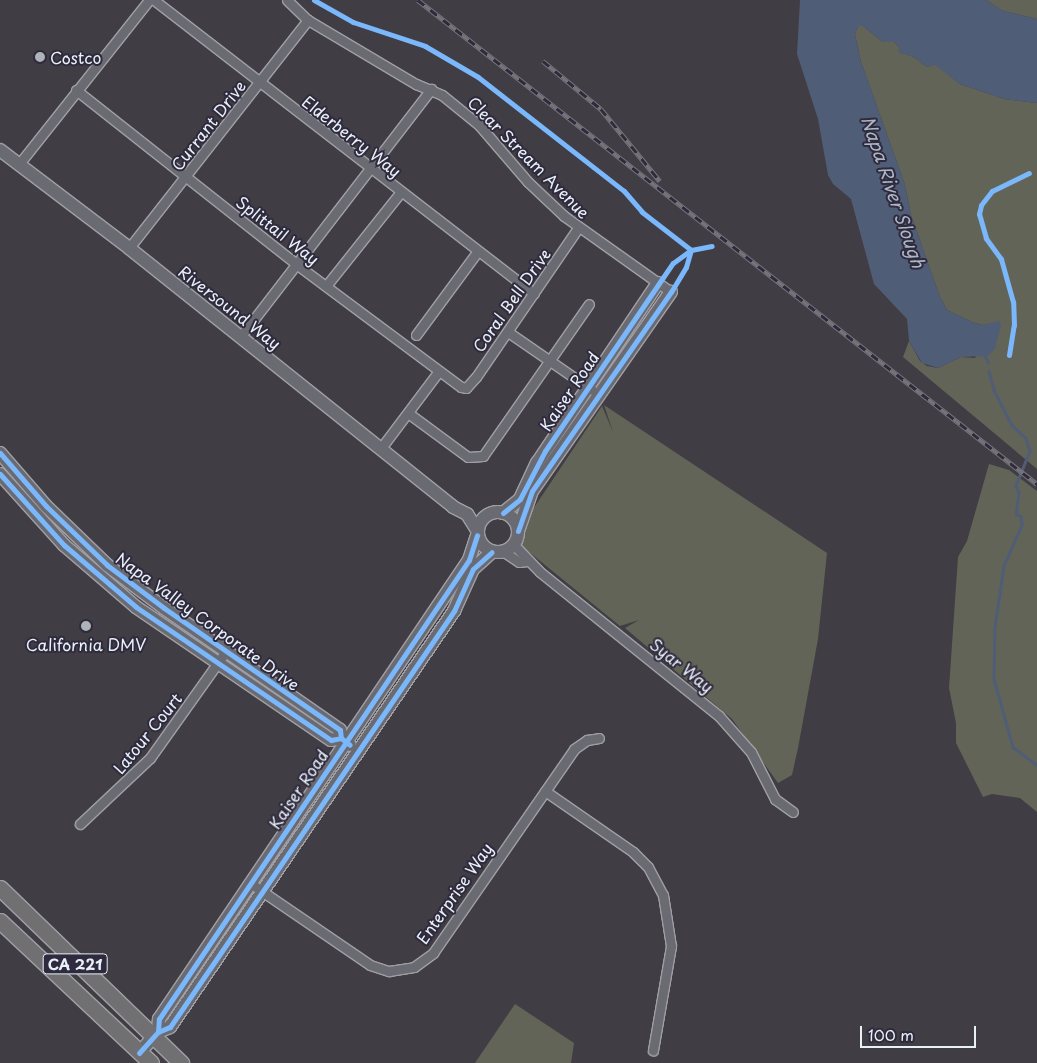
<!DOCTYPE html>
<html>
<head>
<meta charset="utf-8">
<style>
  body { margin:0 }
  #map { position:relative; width:1037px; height:1063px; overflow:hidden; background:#413d44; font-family:"Playpen Sans",sans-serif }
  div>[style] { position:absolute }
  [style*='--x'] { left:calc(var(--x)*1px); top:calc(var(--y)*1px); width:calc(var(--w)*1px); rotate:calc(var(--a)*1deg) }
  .green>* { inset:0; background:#636458 }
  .water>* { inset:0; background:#505d76 }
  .stream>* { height:2.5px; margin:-1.25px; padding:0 1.25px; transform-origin:1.25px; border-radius:1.25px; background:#505d76 }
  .roads { filter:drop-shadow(1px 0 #a09fa4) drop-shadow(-1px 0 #a09fa4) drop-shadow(0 1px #a09fa4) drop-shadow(0 -1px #a09fa4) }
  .street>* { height:9px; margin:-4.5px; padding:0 4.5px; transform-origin:4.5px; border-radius:4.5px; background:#6a6b72 }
  .secondary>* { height:12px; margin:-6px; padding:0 6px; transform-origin:6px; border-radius:6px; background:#6a6b72 }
  .secondary>.ring { margin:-6px; padding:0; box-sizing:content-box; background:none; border:12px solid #6a6b72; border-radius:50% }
  .primary>* { height:15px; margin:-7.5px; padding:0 7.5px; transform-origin:7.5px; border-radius:7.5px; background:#707073 }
  .rail>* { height:4.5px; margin-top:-2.25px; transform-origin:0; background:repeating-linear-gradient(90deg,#2f2a3d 0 8px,#75747a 0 16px); box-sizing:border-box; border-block:1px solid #75747a }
  .cycleway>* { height:5px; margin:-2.5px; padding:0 2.5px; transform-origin:2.5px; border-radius:2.5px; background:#7ab7fb }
  .dots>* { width:14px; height:14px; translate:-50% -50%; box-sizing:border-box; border:2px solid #2f2a3d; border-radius:50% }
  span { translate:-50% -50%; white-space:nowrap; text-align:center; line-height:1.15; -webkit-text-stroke:4px #2f2a3d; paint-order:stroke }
  .shield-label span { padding:1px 4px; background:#2f2a3d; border:1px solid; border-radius:4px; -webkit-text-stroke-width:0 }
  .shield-label { font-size:15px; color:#e8f1f8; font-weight:700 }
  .poi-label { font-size:16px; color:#e8f1f8 }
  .left { translate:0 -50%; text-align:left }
  .street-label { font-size:16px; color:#e8f1f8 }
  .water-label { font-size:18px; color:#acb7c6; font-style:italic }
  .scale { position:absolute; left:860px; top:1026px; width:116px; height:22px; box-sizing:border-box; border:2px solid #e8f1f8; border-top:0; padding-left:6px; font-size:15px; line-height:18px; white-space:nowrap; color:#e8f1f8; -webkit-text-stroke:4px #2f2a3d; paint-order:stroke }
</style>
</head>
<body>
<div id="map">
  <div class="green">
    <div style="clip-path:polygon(986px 0,1037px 0,1037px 19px,1003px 11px)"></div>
    <div style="clip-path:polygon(858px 26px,863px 26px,883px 42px,894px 42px,900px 48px,899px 52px,914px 57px,927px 67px,935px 64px,960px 84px,1004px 99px,1037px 103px,1037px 469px,903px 357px,909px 341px,920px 361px,927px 366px,938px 368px,961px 357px,975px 358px,995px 323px,982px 325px,972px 322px,947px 310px,940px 297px,911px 215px,905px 185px,861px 62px,855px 34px)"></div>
    <div style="clip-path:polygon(604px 405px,827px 553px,818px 639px,798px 748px,792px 775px,778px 783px,732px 719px,625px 628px,639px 620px,620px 626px,513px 539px,602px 406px,613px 432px)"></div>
    <div style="clip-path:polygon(989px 464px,1009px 470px,1037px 491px,1037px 812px,1020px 798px,992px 794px,983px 797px,956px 743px,956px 723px,949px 688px,958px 557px,967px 541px)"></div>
    <div style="clip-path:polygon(515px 1004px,574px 1043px,571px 1063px,475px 1063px)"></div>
  </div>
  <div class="water">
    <div style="clip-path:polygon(800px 0,986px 0,1003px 11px,1037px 19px,1037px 103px,1004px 99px,960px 84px,935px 65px,927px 67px,914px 57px,898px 52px,900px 48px,894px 42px,883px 42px,863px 26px,858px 26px,855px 34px,861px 62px,905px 185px,911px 215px,940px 297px,947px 310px,972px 322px,982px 325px,999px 321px,1001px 325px,995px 349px,988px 356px,961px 357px,938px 368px,922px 363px,909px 341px,907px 319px,874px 284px,851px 199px,833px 184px,828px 175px,818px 119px,797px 54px)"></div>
  </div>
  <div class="stream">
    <div style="--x:985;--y:355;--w:8;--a:67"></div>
    <div style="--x:989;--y:371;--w:20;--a:75"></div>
    <div style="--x:994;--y:390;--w:39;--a:63"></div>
    <div style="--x:1012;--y:425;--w:19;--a:43"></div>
    <div style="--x:1026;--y:438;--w:14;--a:73"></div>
    <div style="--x:1030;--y:451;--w:38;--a:112"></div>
    <div style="--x:1016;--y:486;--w:8;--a:67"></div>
    <div style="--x:1019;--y:493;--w:21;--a:98"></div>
    <div style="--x:1016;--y:514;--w:5;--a:22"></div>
    <div style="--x:1021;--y:516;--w:9;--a:84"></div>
    <div style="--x:1022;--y:525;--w:45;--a:113.7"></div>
    <div style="--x:1004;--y:566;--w:63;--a:98.3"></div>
    <div style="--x:995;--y:628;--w:51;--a:91.1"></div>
    <div style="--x:994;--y:679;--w:71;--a:74.4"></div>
    <div style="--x:1013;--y:747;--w:30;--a:37"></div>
  </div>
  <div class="roads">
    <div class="street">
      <div style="--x:154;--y:0;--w:480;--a:37.7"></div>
      <div style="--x:287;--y:0;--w:29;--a:44"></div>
      <div style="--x:308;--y:20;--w:126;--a:30.7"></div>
      <div style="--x:416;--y:84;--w:28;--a:23"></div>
      <div style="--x:442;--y:95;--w:48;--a:39"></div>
      <div style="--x:479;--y:125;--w:75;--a:49.3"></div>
      <div style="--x:528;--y:182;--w:50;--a:43.4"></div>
      <div style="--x:564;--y:216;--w:131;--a:35.4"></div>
      <div style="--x:76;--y:90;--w:280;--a:38.3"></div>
      <div style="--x:296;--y:264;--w:206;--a:36.7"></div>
      <div style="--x:461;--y:387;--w:5;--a:11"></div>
      <div style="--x:466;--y:388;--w:15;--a:-48"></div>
      <div style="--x:476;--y:377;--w:181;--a:-55.6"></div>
      <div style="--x:19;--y:164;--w:209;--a:-51.6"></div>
      <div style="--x:129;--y:248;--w:290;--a:-51.9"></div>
      <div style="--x:326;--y:286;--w:119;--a:-51.5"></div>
      <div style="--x:508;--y:332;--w:102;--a:34.6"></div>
      <div style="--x:416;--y:335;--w:104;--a:-53.6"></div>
      <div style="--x:241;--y:336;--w:312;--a:-52.4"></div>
      <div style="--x:408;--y:413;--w:74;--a:36.3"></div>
      <div style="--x:468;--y:457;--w:15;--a:-4"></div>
      <div style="--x:483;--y:456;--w:185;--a:-55.1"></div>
      <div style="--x:381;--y:448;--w:96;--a:-53"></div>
      <div style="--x:514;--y:545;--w:37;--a:46"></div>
      <div style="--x:540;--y:572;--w:230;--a:38.8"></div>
      <div style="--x:719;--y:716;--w:48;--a:48.4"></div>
      <div style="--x:751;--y:752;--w:53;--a:62.9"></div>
      <div style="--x:775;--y:799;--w:22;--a:36"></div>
      <div style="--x:504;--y:552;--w:18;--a:34"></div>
      <div style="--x:519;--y:562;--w:8;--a:-7"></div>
      <div style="--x:545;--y:791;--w:107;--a:34.7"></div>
      <div style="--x:633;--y:852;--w:21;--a:45"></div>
      <div style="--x:648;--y:867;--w:32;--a:62"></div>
      <div style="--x:663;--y:895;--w:52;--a:81.1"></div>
      <div style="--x:671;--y:946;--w:106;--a:99.8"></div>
      <div style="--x:80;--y:824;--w:96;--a:-43.3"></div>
      <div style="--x:150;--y:758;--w:131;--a:-54.6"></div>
      <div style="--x:250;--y:883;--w:145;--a:34.3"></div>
      <div style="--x:370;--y:965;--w:20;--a:18"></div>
      <div style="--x:389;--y:971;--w:25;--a:-9"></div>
      <div style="--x:414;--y:967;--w:24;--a:-36"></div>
      <div style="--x:433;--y:953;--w:248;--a:-55.3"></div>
      <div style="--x:574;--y:749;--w:16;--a:-35"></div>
      <div style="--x:587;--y:740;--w:12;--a:-9"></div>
    </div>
    <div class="secondary">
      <div style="--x:0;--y:150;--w:162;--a:37.2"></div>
      <div style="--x:129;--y:248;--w:415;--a:38.6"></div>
      <div style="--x:453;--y:507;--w:16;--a:27"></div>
      <div style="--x:467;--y:514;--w:19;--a:58"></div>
      <div style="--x:0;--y:453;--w:70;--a:49"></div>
      <div style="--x:46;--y:506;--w:85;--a:44"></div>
      <div style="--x:107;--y:565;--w:71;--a:37"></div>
      <div style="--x:164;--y:608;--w:214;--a:34.7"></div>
      <div style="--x:340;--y:730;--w:8;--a:83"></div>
      <div style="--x:341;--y:738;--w:11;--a:38"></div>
      <div style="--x:0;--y:474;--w:96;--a:48"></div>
      <div style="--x:64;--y:545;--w:95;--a:40.7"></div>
      <div style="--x:136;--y:607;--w:236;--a:34.3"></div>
      <div style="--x:331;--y:740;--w:10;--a:-11"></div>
      <div class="ring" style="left:478px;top:512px;width:28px;height:28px"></div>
      <div style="--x:503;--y:513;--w:22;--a:-39"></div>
      <div style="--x:520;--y:499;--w:40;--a:-65"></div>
      <div style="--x:537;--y:463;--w:217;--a:-56.1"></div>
      <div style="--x:518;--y:531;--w:42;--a:-70.7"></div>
      <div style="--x:532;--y:491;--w:243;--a:-55.1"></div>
      <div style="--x:158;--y:1032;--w:13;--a:-86"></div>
      <div style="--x:159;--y:1019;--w:554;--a:-55.97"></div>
      <div style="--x:469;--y:560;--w:26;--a:-72"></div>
      <div style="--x:139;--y:1053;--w:28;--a:-48"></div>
      <div style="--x:158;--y:1032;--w:13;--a:-23"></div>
      <div style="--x:170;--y:1027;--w:504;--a:-55.68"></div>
      <div style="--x:454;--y:611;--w:46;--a:-65.7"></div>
      <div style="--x:473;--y:569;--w:25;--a:-42"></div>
    </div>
    <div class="primary">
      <div style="--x:0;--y:888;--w:252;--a:44"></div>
      <div style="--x:0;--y:921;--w:207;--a:43.2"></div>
    </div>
  </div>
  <div class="rail">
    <div style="--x:418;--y:0;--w:786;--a:38.02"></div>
    <div style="--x:543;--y:61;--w:75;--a:39.6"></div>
    <div style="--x:601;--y:109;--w:93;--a:50.7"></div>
  </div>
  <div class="cycleway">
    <div style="--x:314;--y:0;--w:45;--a:29.4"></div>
    <div style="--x:353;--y:22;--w:76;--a:18.4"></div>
    <div style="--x:425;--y:46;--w:61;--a:30.3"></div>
    <div style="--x:478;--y:77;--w:185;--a:38"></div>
    <div style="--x:624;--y:191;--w:28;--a:49"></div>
    <div style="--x:642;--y:212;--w:62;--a:37.8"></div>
    <div style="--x:1009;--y:355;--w:30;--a:-81"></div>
    <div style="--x:1014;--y:325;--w:23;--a:-92"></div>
    <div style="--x:1013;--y:302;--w:45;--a:-105.6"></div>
    <div style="--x:1001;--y:259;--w:26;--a:-126"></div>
    <div style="--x:986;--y:238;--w:25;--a:-106"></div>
    <div style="--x:979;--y:214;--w:9;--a:-77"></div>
    <div style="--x:981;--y:205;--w:18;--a:-52"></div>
    <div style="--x:992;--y:191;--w:41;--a:-25.9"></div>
    <div style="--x:0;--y:453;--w:70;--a:49"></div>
    <div style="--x:46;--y:506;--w:85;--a:44"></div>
    <div style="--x:107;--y:565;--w:71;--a:37"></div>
    <div style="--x:164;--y:608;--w:214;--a:34.7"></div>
    <div style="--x:340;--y:730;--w:8;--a:83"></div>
    <div style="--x:341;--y:738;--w:11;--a:38"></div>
    <div style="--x:0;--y:474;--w:96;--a:48"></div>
    <div style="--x:64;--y:545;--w:95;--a:40.7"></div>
    <div style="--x:136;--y:607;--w:236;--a:34.3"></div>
    <div style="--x:331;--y:740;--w:10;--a:-11"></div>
    <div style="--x:503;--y:513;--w:22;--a:-39"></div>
    <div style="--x:520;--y:499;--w:54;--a:-62.5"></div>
    <div style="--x:545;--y:451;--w:227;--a:-55.8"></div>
    <div style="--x:673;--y:263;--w:22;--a:-36"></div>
    <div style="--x:691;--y:250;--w:21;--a:-11"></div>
    <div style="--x:518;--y:531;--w:42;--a:-70.7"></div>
    <div style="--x:532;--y:491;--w:243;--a:-55.1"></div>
    <div style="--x:671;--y:292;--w:29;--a:-59"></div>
    <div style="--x:686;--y:267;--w:18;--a:-74"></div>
    <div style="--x:158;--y:1032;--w:13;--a:-86"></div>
    <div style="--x:159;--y:1019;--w:554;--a:-55.97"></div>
    <div style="--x:469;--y:560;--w:26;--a:-72"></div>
    <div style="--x:139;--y:1053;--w:28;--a:-48"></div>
    <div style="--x:158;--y:1032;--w:13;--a:-23"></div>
    <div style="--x:170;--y:1027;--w:504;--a:-55.68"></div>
    <div style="--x:454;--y:611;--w:46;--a:-65.7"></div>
    <div style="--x:473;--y:569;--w:25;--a:-42"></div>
  </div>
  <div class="dots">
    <div style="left:40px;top:57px;background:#aeb2b9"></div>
    <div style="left:86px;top:626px;background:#aeb2b9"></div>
  </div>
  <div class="shield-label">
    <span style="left:75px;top:964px">CA 221</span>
  </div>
  <div class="poi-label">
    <span class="left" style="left:50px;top:57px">Costco</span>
    <span style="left:86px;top:644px">California DMV</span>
  </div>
  <div class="street-label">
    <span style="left:208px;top:125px;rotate:-52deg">Currant Drive</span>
    <span style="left:352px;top:136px;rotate:38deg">Elderberry Way</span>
    <span style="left:529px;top:157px;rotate:45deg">Clear Stream Avenue</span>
    <span style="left:278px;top:230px;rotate:38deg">Splittail Way</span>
    <span style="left:511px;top:300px;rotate:-55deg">Coral Bell Drive</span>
    <span style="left:230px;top:307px;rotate:38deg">Riversound Way</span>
    <span style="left:569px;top:391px;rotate:-56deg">Kaiser Road</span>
    <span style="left:208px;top:621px;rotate:36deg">Napa Valley Corporate Drive</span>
    <span style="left:682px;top:665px;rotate:39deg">Syar Way</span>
    <span style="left:147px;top:733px;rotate:-51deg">Latour Court</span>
    <span style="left:298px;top:789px;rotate:-56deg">Kaiser Road</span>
    <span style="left:454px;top:893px;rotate:-55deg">Enterprise Way</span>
  </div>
  <div class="water-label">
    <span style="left:893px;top:192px;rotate:71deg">Napa River Slough</span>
  </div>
  <div class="scale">100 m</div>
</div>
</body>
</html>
